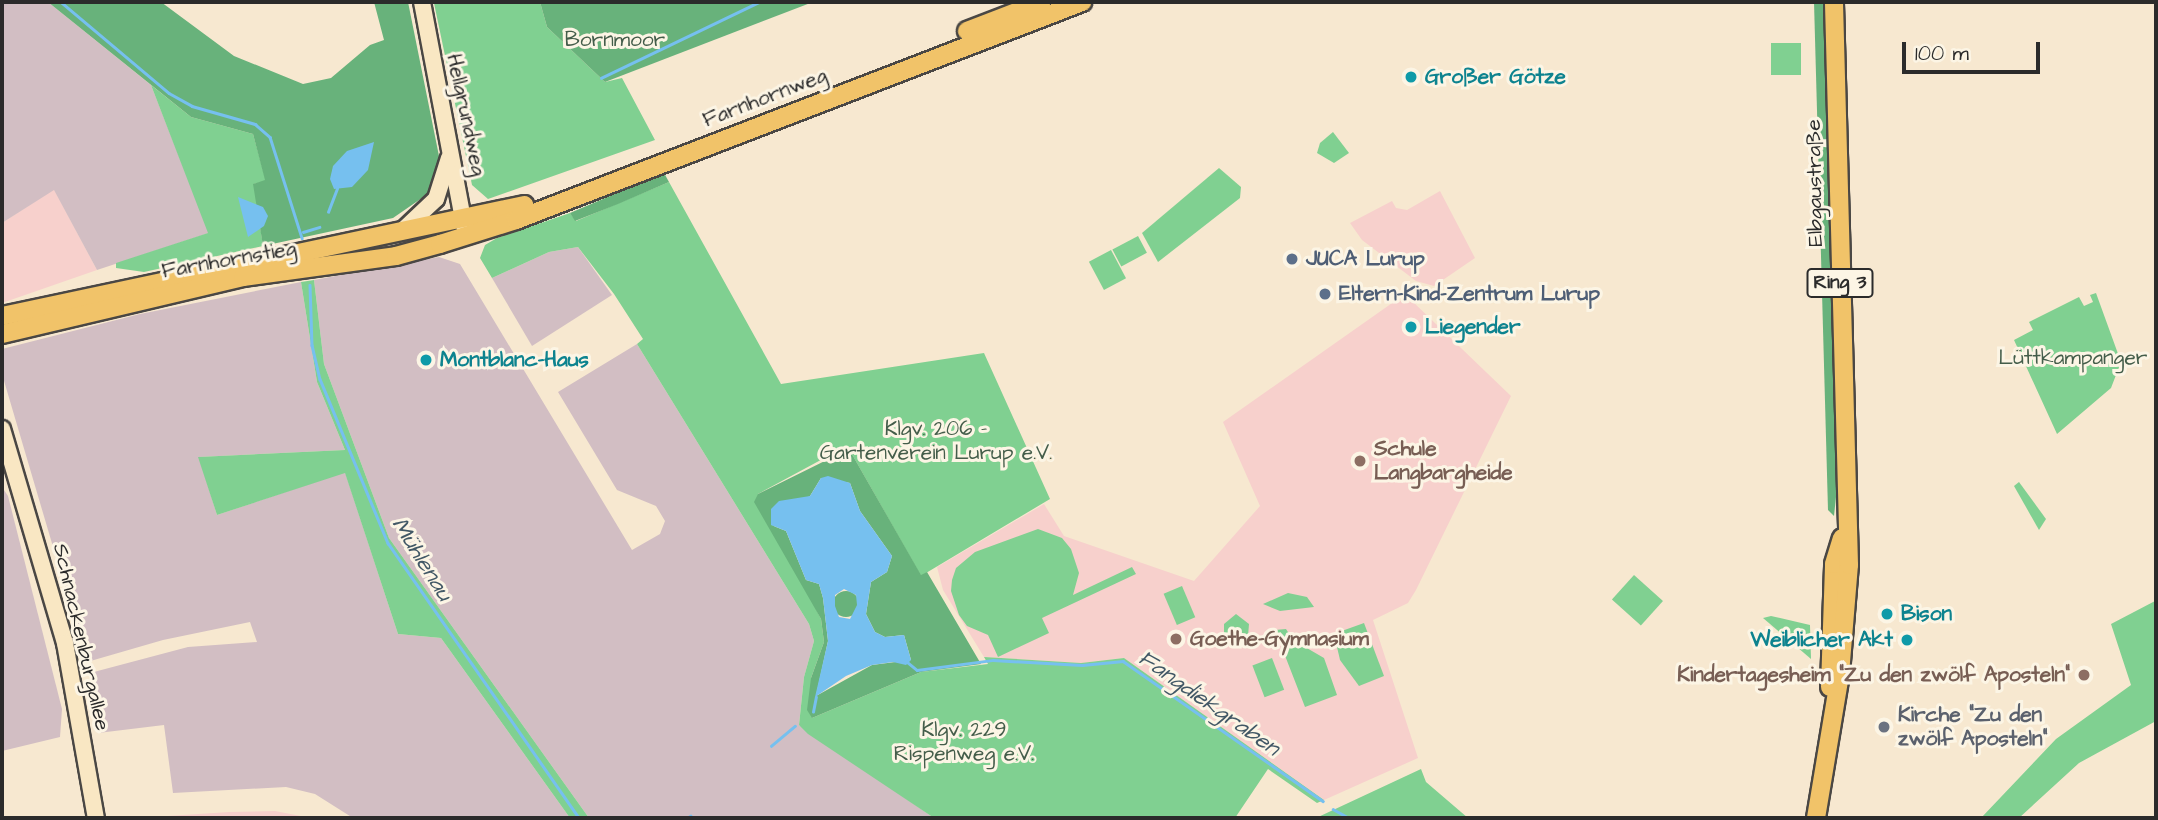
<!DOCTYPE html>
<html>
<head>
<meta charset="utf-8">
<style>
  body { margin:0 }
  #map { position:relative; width:2158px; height:820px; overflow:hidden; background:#f7e8d0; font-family:"Architects Daughter",sans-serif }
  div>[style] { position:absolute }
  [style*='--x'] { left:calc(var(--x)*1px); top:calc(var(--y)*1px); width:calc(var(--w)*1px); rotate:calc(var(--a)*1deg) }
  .built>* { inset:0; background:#f7d0cc }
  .industrial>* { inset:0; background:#d2bec3 }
  .green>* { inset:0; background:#80d091; transform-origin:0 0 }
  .forest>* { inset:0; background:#68b27b }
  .round { border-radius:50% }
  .water>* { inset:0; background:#76c0ef }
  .stream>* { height:2.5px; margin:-1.25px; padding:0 1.25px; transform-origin:1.25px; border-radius:1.25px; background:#76c0ef }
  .roads { filter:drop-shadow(2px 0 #4a4744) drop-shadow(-2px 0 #4a4744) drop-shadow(0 2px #4a4744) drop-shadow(0 -2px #4a4744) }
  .secondary>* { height:16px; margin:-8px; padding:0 8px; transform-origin:8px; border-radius:8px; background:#f9e7c3 }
  .primary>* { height:18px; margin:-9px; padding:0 9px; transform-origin:9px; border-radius:9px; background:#f1c369 }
  .dots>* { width:19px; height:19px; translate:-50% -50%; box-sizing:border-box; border:4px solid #fcf5e5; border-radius:50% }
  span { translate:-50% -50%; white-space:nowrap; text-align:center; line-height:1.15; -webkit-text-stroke:6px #fcf5e5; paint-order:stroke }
  .shield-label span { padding:2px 5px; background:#fcf5e5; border:2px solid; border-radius:5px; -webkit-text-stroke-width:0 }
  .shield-label { font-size:19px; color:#2b2b2b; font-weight:700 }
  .park-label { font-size:21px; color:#445d4a }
  .culture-label { font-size:21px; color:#0d838f; font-weight:700 }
  .left { translate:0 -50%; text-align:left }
  .right { translate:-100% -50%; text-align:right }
  .street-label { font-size:21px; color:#2b2b2b }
  .service-label { font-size:21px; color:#4e5e75; font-weight:700 }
  .education-label { font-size:21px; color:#785e54; font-weight:700 }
  .worship-label { font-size:21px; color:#5b616d; font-weight:700 }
  .water-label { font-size:23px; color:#425866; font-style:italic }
  .frame { position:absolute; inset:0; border:4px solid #2b2b2b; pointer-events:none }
  .scale { position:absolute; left:1902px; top:42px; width:138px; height:32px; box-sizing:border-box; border:4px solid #2b2b2b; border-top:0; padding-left:9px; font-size:21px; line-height:24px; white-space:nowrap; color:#2b2b2b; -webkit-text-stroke:5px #fcf5e5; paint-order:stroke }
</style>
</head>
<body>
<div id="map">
  <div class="built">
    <div style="clip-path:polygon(54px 189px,97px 270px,2px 303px,2px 223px)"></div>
    <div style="clip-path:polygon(1440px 191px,1475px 258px,1434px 286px,1416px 281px,1362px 240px,1350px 223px,1392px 201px,1396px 208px,1407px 210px)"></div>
    <div style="clip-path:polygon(1395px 301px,1412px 301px,1511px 396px,1416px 590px,1408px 603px,1373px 620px,1418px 758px,1324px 800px,1124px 658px,1081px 663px,984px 657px,943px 590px,937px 567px,1044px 504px,1064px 536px,1194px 581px,1260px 506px,1223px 422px)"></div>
    <div style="clip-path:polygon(275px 811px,311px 818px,137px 818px,229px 812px)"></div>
  </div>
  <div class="industrial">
    <div style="clip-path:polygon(2px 2px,48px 2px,151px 85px,209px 233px,97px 270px,54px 190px,2px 223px)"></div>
    <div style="clip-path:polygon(578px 247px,612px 295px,532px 346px,492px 278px,549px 252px)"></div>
    <div style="clip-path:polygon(439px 257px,460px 264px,632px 550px,660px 534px,665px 521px,656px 506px,617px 490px,558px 392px,637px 344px,809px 624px,814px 641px,804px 677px,799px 725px,934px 818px,589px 818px,389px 538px,324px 364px,314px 280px)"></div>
    <div style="clip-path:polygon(301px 282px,317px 382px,345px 450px,199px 457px,217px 515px,345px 472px,398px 634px,441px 638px,570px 818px,353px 818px,315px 794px,286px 787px,173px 793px,164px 725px,98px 733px,90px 673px,188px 647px,257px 642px,250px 622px,163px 640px,87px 662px,2px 374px,2px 349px,140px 314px)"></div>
    <div style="clip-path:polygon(2px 487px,8px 496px,62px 709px,60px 737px,2px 751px)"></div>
  </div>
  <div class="green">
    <div style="clip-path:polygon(540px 2px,547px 27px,605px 82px,622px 78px,655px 140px,488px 199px,472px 185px,434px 3px)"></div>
    <div style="left:1771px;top:43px;width:30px;height:32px"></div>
    <div style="clip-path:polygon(151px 85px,191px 117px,253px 134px,266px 181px,254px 184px,263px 246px,144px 272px,116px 268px,116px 263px,208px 233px)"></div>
    <div style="clip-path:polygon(1333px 132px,1349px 153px,1334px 163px,1317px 153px,1320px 143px)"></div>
    <div style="clip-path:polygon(1219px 168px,1241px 187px,1240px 198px,1158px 262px,1142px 233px)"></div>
    <div style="clip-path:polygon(669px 182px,781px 384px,984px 353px,1050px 499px,921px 576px,849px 449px,832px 458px,830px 455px,758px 494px,821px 619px,824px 642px,811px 678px,812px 718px,921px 672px,988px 664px,984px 657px,1081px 663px,1124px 658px,1324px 800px,1317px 803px,1268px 769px,1235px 818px,934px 818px,808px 734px,799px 725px,804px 677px,814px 641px,809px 624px,637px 344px,643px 339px,614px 294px,578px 247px,549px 252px,492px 278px,480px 258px,485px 245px,497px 238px,570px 213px,576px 221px)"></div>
    <div style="left:1138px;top:236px;width:19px;height:29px;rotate:62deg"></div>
    <div style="left:1111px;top:250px;width:32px;height:25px;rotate:62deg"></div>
    <div style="clip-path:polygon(314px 280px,324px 364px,389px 538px,589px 818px,570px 818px,441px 638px,398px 634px,345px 473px,217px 515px,198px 457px,345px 450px,317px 382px,301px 282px)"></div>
    <div style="clip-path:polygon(2096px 293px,2121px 362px,2111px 388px,2057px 434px,2014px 340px,2033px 330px,2029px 322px,2079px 297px,2084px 306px,2093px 302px,2090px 295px)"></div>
    <div style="clip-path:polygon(2019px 482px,2046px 519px,2039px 530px,2014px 486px)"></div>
    <div style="clip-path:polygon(1038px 529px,1062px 538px,1071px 549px,1079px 573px,1073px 595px,1132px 567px,1136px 574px,1042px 618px,1049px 633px,998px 657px,988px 635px,967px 626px,959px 615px,951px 591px,952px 580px,956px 568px,975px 552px)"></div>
    <div style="left:1634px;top:575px;width:39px;height:33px;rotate:42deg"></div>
    <div style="left:1182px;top:586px;width:34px;height:20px;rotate:67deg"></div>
    <div style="clip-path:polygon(1288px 593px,1307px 597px,1314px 607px,1280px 611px,1263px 604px)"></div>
    <div style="clip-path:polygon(2156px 596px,2156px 721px,2079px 763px,2019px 818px,1981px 818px,2056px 739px,2131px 685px,2111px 624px,2155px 601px)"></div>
    <div style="clip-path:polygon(1236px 614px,1249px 624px,1248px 636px,1224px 646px,1224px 624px)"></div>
    <div style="clip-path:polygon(1771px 616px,1810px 625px,1811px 659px,1763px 618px)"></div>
    <div style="clip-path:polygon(1364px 623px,1384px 676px,1359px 686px,1340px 660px,1337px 647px,1339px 632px)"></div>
    <div style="clip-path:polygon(1286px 629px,1293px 640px,1324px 658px,1337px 695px,1305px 707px,1275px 630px)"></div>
    <div style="left:1272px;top:658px;width:34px;height:21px;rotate:69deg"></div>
    <div style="clip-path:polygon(1421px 769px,1426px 782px,1468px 818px,1316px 818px)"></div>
  </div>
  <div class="forest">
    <div style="clip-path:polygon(48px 2px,161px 2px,234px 56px,303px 84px,331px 78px,370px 45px,384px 40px,374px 2px,408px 2px,440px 161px,435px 189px,393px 218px,263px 246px,253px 184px,265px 180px,253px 134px,191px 117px)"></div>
    <div style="clip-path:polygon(540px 2px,813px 2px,605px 82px,547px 27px)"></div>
    <div style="clip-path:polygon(1814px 2px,1828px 2px,1839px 469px,1834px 516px,1828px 510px)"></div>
    <div style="clip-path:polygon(664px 173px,669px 182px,618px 204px,575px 221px,570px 213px)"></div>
    <div style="clip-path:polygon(evenodd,849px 449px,921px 575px,927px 572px,981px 664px,921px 672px,812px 718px,807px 710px,811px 678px,824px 642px,821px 619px,754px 502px,758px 494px,849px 449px,821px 478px,850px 483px,860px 511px,892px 556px,887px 572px,871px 582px,866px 614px,875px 632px,885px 637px,904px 635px,911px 660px,872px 665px,816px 696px,828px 641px,823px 598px,819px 584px,806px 580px,786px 531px,771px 525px,771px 519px,810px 496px,821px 478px)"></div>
    <div class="round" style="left:833px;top:591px;width:26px;height:26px"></div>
  </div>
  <div class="water">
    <div style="clip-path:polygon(374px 142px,368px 170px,352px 187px,334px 189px,330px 179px,333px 166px,347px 151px)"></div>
    <div style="clip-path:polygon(238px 197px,263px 207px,268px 216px,264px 226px,248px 237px)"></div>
    <div style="clip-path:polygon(evenodd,828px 476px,850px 483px,860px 511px,892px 556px,887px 572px,871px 582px,866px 614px,875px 632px,885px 637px,904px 635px,911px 660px,906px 665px,893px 662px,872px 665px,846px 676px,815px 697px,828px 641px,823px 598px,819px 584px,806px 580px,786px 531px,771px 525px,771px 509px,779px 501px,810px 496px,821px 478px,828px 476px,844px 589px,856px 595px,857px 605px,850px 619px,839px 617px,835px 606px,835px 595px,844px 589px)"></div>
  </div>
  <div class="stream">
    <div style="--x:61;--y:2;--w:141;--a:40.1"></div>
    <div style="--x:169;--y:93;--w:26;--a:29"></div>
    <div style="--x:192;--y:106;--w:66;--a:15.9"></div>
    <div style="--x:255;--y:124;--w:20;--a:41"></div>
    <div style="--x:270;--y:137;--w:106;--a:72.4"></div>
    <div style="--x:601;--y:78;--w:175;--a:-25.7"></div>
    <div style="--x:328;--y:212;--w:25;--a:-69"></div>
    <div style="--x:303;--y:232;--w:17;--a:-17"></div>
    <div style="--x:310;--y:285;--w:60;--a:88.1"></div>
    <div style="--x:312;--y:345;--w:35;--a:77"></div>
    <div style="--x:320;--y:379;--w:178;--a:67.5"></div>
    <div style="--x:388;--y:543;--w:335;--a:55.2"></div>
    <div style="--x:906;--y:661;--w:14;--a:39"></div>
    <div style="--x:917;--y:670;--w:77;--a:-7.5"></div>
    <div style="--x:993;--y:660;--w:89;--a:3.2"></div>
    <div style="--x:1082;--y:665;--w:41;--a:-5.6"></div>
    <div style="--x:1123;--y:661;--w:244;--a:35"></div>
    <div style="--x:813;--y:712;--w:15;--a:-79"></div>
    <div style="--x:771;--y:746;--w:31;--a:-40"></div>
    <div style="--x:1333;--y:809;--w:18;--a:29"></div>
    <div style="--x:687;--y:818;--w:4;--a:-34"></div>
  </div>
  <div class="roads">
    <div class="secondary">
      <div style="--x:422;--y:2;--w:231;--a:79.3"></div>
      <div style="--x:403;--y:230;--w:45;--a:-43.2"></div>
      <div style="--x:436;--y:199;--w:43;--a:-72.4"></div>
      <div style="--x:2;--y:429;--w:223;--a:73.6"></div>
      <div style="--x:65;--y:643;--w:178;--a:80"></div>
    </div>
    <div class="primary">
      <div style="--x:967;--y:31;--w:80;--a:-21.1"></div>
      <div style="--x:2;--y:316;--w:534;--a:-12"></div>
      <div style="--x:2;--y:334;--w:248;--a:-13.3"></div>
      <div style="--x:243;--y:277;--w:154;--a:-7.8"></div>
      <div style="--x:396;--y:256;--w:46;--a:-15.3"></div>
      <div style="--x:440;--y:244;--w:80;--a:-17.5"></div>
      <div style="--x:516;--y:220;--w:607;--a:-21.06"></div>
      <div style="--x:1830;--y:687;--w:123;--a:-88.1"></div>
      <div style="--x:1834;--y:564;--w:27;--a:-73"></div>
      <div style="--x:1816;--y:818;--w:146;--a:-80.5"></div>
      <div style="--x:1840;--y:674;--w:109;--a:-85.3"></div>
      <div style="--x:1849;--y:565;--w:563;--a:-91.53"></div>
    </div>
  </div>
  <div class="dots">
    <div style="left:1411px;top:77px;background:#0f9aa8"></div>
    <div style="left:1292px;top:259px;background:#5c6f8a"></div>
    <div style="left:1325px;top:294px;background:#5c6f8a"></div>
    <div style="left:1411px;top:327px;background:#0f9aa8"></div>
    <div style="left:426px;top:360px;background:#0f9aa8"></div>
    <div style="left:1360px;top:461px;background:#8d6e63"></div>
    <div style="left:1887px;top:614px;background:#0f9aa8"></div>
    <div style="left:1176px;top:639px;background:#8d6e63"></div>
    <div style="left:1907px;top:640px;background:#0f9aa8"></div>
    <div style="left:2084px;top:675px;background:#8d6e63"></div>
    <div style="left:1884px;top:727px;background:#6b7280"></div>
  </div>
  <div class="shield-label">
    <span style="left:1840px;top:283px">Ring 3</span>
  </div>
  <div class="park-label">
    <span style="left:615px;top:40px">Bornmoor</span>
    <span style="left:2073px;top:358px">Lüttkampanger</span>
    <span style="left:936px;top:441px">Klgv. 206 -<br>Gartenverein Lurup e.V.</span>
    <span style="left:964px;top:742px">Klgv. 229<br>Rispenweg e.V.</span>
  </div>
  <div class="culture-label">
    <span class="left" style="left:1425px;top:77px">Großer Götze</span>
    <span class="left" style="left:1425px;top:327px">Liegender</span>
    <span class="left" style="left:440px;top:360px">Montblanc-Haus</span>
    <span class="left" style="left:1901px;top:614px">Bison</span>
    <span class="right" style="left:1893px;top:640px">Weiblicher Akt</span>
  </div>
  <div class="street-label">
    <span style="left:765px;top:98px;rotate:-21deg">Farnhornweg</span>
    <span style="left:466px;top:115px;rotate:78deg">Hellgrundweg</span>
    <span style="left:1815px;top:183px;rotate:-91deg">Elbgaustraße</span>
    <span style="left:229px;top:260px;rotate:-10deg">Farnhornstieg</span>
    <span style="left:81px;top:637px;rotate:77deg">Schnackenburgallee</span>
  </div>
  <div class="service-label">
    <span class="left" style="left:1306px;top:259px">JUCA Lurup</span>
    <span class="left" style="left:1339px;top:294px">Eltern-Kind-Zentrum Lurup</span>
  </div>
  <div class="education-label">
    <span class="left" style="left:1374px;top:461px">Schule<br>Langbargheide</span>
    <span class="left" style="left:1190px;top:639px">Goethe-Gymnasium</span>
    <span class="right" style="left:2070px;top:675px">Kindertagesheim "Zu den zwölf Aposteln"</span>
  </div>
  <div class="worship-label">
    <span class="left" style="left:1898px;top:727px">Kirche "Zu den<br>zwölf Aposteln"</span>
  </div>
  <div class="water-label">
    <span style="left:422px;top:559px;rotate:58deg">Mühlenau</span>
    <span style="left:1209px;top:703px;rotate:35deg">Fangdiekgraben</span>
  </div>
  <div class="frame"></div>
  <div class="scale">100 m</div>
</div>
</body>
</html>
